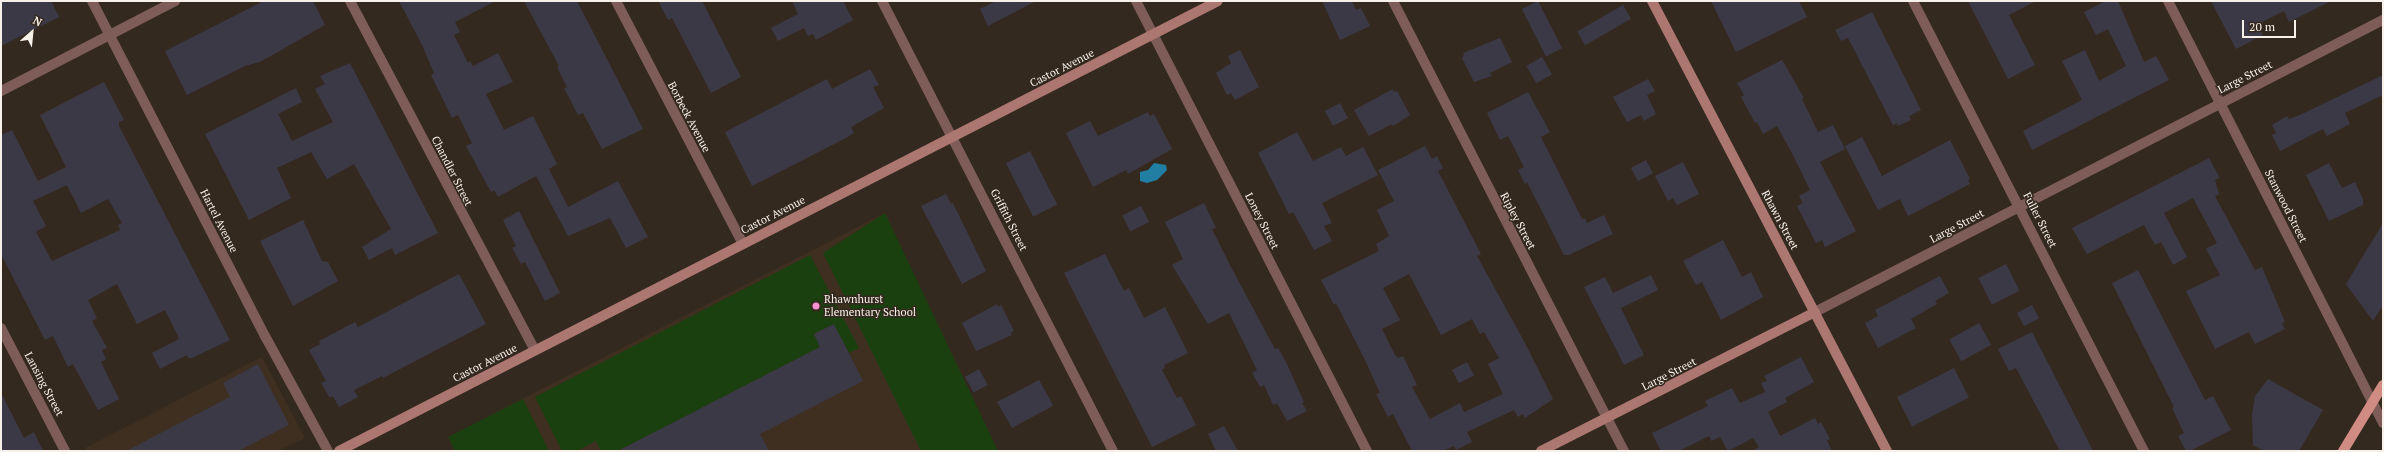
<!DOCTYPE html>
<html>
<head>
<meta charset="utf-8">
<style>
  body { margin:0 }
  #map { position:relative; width:2384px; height:452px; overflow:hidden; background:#34291f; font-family:"PT Serif",serif }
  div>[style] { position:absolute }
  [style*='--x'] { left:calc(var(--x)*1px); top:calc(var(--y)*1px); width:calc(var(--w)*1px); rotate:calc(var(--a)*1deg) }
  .built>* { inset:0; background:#3e2f20 }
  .green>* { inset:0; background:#1a400f }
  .water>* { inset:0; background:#207fa3 }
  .building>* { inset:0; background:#3c3947; transform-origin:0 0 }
  .street>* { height:10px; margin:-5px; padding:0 5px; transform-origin:5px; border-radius:5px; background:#7e5c58 }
  .secondary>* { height:10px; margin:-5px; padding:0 5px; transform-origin:5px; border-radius:5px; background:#ac7771 }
  .primary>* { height:10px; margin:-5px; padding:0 5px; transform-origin:5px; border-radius:5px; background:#d08b83 }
  .dots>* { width:11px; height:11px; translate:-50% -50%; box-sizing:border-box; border:2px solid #34291f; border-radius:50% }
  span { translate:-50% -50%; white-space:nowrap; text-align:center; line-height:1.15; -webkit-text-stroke:3px #34291f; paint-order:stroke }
  .street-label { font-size:11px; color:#f8f1ea }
  .poi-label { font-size:11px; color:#f8f1ea }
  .left { translate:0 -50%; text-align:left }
  .frame { position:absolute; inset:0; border:2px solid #f8f1ea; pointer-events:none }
  .north { position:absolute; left:12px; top:12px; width:40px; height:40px; -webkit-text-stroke:3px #34291f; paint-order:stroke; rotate:27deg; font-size:11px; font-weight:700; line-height:16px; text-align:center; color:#f8f1ea }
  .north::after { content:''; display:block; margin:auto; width:14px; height:18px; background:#f8f1ea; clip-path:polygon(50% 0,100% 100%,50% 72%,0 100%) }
  .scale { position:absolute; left:2242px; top:20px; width:54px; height:18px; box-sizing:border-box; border:2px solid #f8f1ea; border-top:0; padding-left:5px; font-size:12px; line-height:14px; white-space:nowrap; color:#f8f1ea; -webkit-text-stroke:3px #34291f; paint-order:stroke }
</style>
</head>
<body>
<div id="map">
  <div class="built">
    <div style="clip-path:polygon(885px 213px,998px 451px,455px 451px,448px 437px)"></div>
    <div style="clip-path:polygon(262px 357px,305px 438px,277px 451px,87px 451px,85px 448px)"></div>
  </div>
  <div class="green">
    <div style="clip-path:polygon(885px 213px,998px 451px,921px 451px,823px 253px)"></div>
    <div style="clip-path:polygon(810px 255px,859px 348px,849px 353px,833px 324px,814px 334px,820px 347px,618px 451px,601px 451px,596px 441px,577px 451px,562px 451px,535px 397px)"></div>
    <div style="clip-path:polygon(523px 399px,549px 451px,455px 451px,448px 437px)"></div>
  </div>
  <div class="water">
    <div style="clip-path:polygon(1154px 163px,1166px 165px,1167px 170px,1157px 180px,1147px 183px,1140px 181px,1140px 172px,1148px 170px)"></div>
  </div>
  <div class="building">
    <div style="clip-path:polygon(1px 1px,51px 1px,59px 17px,1px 46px)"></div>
    <div style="clip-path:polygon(264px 1px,313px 1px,325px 25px,260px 62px,245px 66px,187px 95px,165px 51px)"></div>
    <div style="clip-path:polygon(399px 1px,496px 1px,455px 22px,460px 32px,454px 35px,468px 63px,470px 61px,473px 66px,498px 53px,513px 82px,486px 94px,504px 130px,533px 116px,557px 164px,549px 169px,568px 207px,618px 181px,648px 237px,626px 248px,610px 218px,568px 236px,536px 176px,498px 197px,494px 190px,491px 192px,466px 146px,472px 143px,458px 115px,452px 118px,431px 75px,434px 73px,422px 45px)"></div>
    <div style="clip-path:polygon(524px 1px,577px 1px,643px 129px,602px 149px,583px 113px,578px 115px,564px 88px,567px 87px,557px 67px,559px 66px)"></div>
    <div style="clip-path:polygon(658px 1px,702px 1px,741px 77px,711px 93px,672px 18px,668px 20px)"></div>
    <div style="clip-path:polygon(792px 1px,843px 1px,853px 20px,816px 40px,813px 34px,808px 36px,804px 28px,778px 41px,771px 28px,798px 14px)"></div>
    <div style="clip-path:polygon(996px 1px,1036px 1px,988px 26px,980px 9px)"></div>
    <div style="clip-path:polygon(1322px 1px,1352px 1px,1356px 10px,1361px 8px,1370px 26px,1340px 40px)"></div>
    <div style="left:1538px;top:1px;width:53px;height:18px;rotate:63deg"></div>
    <div style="clip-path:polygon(1711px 1px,1799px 1px,1807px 17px,1736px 52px)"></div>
    <div style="clip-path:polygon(1968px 1px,2036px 1px,2009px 15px,2035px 65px,2008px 79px)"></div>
    <div style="clip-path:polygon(2106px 1px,2118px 1px,2144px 62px,2156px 56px,2169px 80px,2032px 150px,2023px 131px,2082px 100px,2062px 61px,2085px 50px,2099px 81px,2126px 66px,2108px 29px,2096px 35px,2084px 12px)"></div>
    <div style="clip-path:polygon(2211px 1px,2331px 1px,2289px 22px,2284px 11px,2258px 24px,2263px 35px,2236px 49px)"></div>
    <div style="left:1623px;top:5px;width:16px;height:53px;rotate:60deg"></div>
    <div style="clip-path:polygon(1872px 12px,1921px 110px,1909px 116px,1911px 120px,1898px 126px,1897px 123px,1893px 125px,1848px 38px,1841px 41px,1835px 30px)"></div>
    <div style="clip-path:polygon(1500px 38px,1512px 62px,1490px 73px,1492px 76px,1474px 82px,1462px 58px,1464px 56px,1463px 53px)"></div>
    <div style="clip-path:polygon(1240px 50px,1259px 87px,1235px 100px,1231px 93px,1227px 95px,1216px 73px,1231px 63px,1228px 56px)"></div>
    <div style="left:1542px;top:57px;width:20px;height:18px;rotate:60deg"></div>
    <div style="clip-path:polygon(1782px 60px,1804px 98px,1802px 99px,1818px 132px,1833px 125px,1845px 149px,1820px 162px,1856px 231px,1825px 247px,1822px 240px,1816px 243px,1797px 206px,1803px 203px,1799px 196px,1810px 190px,1792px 153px,1777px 126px,1763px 134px,1757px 122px,1755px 123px,1741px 97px,1744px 95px,1737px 83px)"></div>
    <div style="clip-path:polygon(350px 63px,438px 233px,395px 255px,392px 248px,369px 260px,362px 247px,391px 229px,354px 164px,327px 179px,311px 152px,277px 168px,291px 198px,249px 220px,205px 134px,296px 88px,302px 102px,278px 114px,292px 141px,333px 122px,315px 89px,325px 84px,320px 76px)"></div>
    <div style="clip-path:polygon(870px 69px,879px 85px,873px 87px,884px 108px,851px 127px,854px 133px,846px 138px,752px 186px,725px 132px,827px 79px,832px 89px)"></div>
    <div style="clip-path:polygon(2383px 75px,2383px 95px,2345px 113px,2350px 124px,2327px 136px,2323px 129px,2280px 151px,2272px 135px,2276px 133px,2272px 125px,2287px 116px,2289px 119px,2300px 115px)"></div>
    <div style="clip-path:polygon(1648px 79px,1655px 91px,1647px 95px,1656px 114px,1644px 121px,1641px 115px,1627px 122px,1613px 97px)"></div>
    <div style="clip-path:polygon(evenodd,104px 82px,124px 120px,119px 122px,119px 126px,230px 340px,192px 358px,188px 358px,187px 355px,160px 369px,152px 353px,179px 339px,178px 336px,165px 310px,137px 324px,117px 284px,88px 300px,97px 318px,92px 321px,107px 348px,102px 350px,106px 359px,101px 362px,119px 399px,98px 410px,73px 364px,68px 367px,53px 336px,45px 340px,1px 254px,1px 135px,12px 130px,38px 181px,66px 167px,40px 115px,104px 82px,67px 185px,81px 213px,108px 199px,122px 223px,118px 225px,120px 230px,52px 261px,36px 232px,46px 226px,33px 201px,67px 185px)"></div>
    <div style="clip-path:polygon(1393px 89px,1394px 92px,1397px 91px,1410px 115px,1393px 126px,1392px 124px,1369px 136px,1354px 110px)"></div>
    <div style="clip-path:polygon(1528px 92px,1550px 132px,1541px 137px,1582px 219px,1585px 218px,1587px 223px,1604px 215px,1613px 234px,1569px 255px,1564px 255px,1527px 182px,1525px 184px,1518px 170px,1524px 167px,1508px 136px,1500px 140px,1487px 113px)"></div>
    <div style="left:1340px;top:103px;width:17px;height:17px;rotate:62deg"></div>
    <div style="clip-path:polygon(1148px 112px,1150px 116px,1154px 114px,1172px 149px,1128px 174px,1126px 170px,1093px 187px,1066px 133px,1090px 121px,1098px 136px)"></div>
    <div style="clip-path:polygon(1297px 132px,1313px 161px,1341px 147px,1346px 156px,1363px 147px,1378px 175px,1322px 203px,1332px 223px,1324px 226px,1332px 241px,1314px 250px,1293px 212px,1289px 214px,1258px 153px)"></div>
    <div style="clip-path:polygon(1862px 137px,1882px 176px,1950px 140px,1970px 179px,1968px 180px,1970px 184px,1908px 216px,1900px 199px,1878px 210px,1845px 146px)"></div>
    <div style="clip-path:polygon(evenodd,1425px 146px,1432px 159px,1437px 156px,1443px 168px,1438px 171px,1481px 254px,1477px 256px,1525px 343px,1553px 399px,1525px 418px,1523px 414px,1518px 417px,1514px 410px,1467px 432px,1472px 442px,1456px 450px,1454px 446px,1443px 451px,1412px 451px,1393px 414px,1388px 417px,1376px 394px,1380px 393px,1365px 360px,1336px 303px,1334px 305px,1321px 280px,1379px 251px,1376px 244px,1389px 236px,1377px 210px,1394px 201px,1378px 170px,1425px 146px,1409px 274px,1441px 335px,1472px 319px,1480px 334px,1484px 332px,1499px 358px,1488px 364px,1503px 394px,1464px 412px,1460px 403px,1430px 419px,1412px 387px,1417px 385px,1403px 356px,1398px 358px,1395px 355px,1382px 329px,1400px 320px,1383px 288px,1409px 274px)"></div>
    <div style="left:1030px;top:151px;width:60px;height:27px;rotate:63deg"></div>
    <div style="clip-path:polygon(2209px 158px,2220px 178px,2215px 180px,2219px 194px,2215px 196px,2255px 270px,2262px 267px,2285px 322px,2282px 323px,2285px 329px,2255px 344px,2249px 332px,2215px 349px,2186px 291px,2220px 275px,2206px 249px,2217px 243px,2193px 198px,2164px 213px,2187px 257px,2173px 265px,2161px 242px,2155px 245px,2144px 225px,2087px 254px,2072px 228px)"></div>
    <div style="left:1646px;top:160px;width:15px;height:17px;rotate:62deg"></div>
    <div style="clip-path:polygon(1683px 162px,1699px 194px,1677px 205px,1673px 198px,1668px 201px,1655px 176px)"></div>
    <div style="clip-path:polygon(2329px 163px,2342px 188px,2355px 182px,2363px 199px,2363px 205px,2329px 221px,2306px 175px)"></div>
    <div style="clip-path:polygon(946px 194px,951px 204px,953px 203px,986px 271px,962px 284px,921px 206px)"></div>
    <div style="clip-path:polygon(1204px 203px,1216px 228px,1212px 229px,1231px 267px,1275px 349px,1278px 348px,1286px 362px,1304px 402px,1302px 403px,1307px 411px,1287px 421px,1277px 403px,1273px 405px,1264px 385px,1260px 387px,1252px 373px,1257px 370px,1229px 313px,1208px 324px,1172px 265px,1183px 259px,1165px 222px)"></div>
    <div style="left:1141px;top:206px;width:18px;height:21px;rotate:63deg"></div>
    <div style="clip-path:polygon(519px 211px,560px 293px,545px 301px,525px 262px,521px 264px,512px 248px,516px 246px,503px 220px)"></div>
    <div style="clip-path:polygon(303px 220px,322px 261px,328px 262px,338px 281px,293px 306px,260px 241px)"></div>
    <div style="clip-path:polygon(2383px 223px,2383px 305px,2373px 321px,2346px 284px)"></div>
    <div style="clip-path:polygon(1723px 240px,1742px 277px,1751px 272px,1763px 297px,1721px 320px,1702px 282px,1696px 285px,1683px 261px)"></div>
    <div style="clip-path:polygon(1105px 254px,1124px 291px,1129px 288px,1144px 318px,1165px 307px,1188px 353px,1164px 365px,1165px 368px,1162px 370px,1177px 398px,1181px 396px,1196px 425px,1152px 447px,1064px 273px)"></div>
    <div style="left:2006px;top:264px;width:30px;height:31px;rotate:63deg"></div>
    <div style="clip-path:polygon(2138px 270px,2205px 400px,2213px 396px,2231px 430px,2190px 451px,2186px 451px,2178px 436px,2184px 433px,2172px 408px,2174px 407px,2112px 283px)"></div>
    <div style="clip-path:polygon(459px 274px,486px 324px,383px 378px,382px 376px,354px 390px,358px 397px,339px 407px,333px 396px,330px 398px,321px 383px,326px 381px,309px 350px,320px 344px,319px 341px,355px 322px,358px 327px)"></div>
    <div style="clip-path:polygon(1651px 275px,1658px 290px,1621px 308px,1644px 355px,1624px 365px,1584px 287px,1605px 277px,1613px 293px)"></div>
    <div style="clip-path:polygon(1940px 276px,1949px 293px,1935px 301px,1937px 304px,1911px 319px,1916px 328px,1878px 348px,1865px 323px,1878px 316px,1875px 310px)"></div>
    <div style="clip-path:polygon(997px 304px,998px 307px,1001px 305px,1014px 331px,1011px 332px,1012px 335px,976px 351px,962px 323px)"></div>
    <div style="left:2032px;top:305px;width:15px;height:17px;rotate:62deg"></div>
    <div style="left:1979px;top:323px;width:25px;height:34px;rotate:61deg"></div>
    <div style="clip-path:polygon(834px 324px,863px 381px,760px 434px,769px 451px,618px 451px,820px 347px,814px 334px)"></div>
    <div style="clip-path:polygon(2032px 332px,2083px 431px,2093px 451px,2060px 451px,2016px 368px,2009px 371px,1998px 349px)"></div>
    <div style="clip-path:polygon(1801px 357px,1814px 382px,1785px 398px,1787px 402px,1768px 412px,1780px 436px,1815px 418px,1818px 424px,1821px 422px,1830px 439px,1827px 440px,1832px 451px,1752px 451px,1759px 447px,1753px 438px,1728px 451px,1720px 437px,1711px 441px,1709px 436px,1679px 451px,1661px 451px,1652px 433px,1708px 406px,1705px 401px,1732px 388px,1740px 403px,1765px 392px,1761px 383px,1767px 381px,1764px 376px)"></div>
    <div style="left:1467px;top:362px;width:15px;height:17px;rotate:62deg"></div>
    <div style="clip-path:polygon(258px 364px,289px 425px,238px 451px,126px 451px,230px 397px,223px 383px)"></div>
    <div style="left:1954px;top:368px;width:33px;height:64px;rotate:63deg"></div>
    <div style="left:979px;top:369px;width:18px;height:16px;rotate:61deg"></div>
    <div style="clip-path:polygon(2268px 379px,2323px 410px,2299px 451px,2264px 451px,2253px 445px,2252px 415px,2255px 396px)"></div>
    <div style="clip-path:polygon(1039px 380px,1053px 405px,1051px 407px,1012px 428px,997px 402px)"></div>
    <div style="clip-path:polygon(1px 393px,24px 438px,34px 432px,43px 451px,1px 451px)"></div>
    <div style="clip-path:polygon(1224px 426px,1238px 451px,1216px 451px,1208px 434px)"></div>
  </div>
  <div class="street">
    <div style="--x:92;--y:1;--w:377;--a:62.7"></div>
    <div style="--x:265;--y:336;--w:131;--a:61.3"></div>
    <div style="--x:350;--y:1;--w:395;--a:62.1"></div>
    <div style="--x:616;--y:1;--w:274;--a:62.4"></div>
    <div style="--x:882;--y:1;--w:506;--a:62.83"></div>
    <div style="--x:1136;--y:1;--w:506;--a:62.83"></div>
    <div style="--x:1393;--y:1;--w:506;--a:62.83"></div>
    <div style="--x:1913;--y:1;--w:506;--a:62.83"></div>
    <div style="--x:2168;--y:1;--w:474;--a:63"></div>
    <div style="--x:1;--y:91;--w:196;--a:-27.3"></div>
    <div style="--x:1815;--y:312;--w:639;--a:-27.21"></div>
    <div style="--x:1;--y:328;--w:139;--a:62.5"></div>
  </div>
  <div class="secondary">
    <div style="--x:1652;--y:1;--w:508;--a:62.43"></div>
    <div style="--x:339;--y:451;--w:987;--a:-27.11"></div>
    <div style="--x:1541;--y:451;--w:307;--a:-26.9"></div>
  </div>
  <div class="primary">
    <div style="--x:2343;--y:451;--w:77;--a:-58.8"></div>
  </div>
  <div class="dots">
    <div style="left:816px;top:306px;background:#f790ce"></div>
  </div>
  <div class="street-label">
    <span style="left:1062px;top:68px;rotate:-27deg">Castor Avenue</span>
    <span style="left:2245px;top:77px;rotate:-27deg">Large Street</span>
    <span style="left:689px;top:117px;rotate:62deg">Borbeck Avenue</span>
    <span style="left:452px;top:171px;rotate:63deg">Chandler Street</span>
    <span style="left:2286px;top:206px;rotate:63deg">Stanwood Street</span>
    <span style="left:773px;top:215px;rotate:-27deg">Castor Avenue</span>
    <span style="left:1009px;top:220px;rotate:63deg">Griffith Street</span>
    <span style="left:1780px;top:220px;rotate:62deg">Rhawn Street</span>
    <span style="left:2040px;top:220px;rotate:63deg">Fuller Street</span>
    <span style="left:219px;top:221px;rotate:63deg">Hartel Avenue</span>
    <span style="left:1262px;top:221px;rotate:63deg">Loney Street</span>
    <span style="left:1518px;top:221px;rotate:62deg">Ripley Street</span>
    <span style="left:1957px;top:226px;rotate:-28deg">Large Street</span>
    <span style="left:485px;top:363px;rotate:-27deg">Castor Avenue</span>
    <span style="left:1669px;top:374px;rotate:-27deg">Large Street</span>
    <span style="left:44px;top:384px;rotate:62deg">Lansing Street</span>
  </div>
  <div class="poi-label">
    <span class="left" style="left:824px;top:306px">Rhawnhurst<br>Elementary School</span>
  </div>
  <div class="frame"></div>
  <div class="north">N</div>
  <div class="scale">20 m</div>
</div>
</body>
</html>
